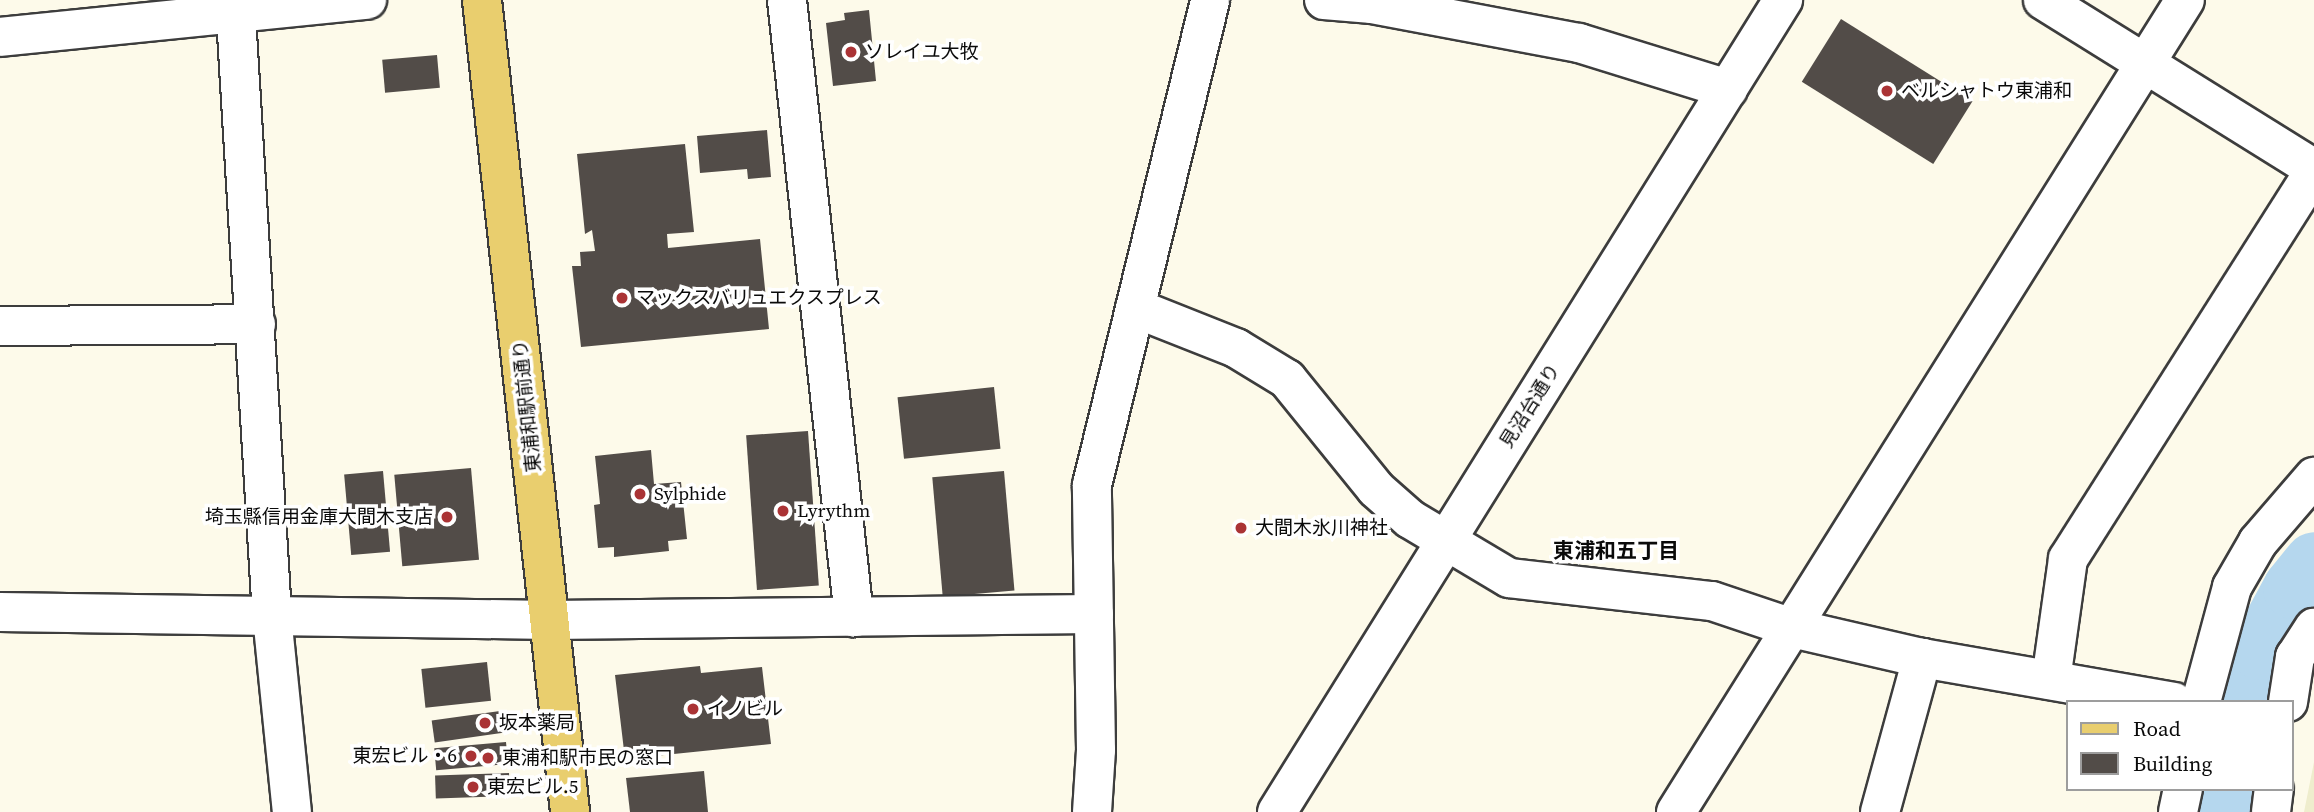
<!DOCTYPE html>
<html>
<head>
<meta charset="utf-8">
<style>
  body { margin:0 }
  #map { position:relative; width:2314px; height:812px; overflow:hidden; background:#fdfaea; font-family:"Source Serif 4","Noto Sans JP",serif }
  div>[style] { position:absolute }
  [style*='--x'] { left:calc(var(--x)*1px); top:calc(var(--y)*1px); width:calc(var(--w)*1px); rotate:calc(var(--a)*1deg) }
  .farmland>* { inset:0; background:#efedcd }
  .river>* { height:61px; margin:-30.5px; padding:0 30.5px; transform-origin:30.5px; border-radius:30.5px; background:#b5d7ee }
  .building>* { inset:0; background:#524c48; transform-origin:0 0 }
  .roads { filter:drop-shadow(2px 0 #3d3d3d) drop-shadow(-2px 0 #3d3d3d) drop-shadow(0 2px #3d3d3d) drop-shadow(0 -2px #3d3d3d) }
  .minor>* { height:38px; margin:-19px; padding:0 19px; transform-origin:19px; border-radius:19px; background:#fff }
  .major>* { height:38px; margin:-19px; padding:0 19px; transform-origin:19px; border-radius:19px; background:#e9ce6e }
  .dots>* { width:19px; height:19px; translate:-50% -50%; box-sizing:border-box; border:4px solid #fff; border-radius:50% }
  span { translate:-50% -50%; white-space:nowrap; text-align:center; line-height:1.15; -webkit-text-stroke:7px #fff; paint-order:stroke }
  .poi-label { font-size:19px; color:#0a0a0a }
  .left { translate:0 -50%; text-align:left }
  .right { translate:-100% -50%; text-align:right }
  .street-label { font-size:19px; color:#0a0a0a }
  .neighbourhood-label { font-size:21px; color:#0a0a0a; font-weight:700 }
  .legend { position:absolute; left:2066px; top:700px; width:228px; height:91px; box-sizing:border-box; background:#fff; border:2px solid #9d9d9d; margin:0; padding:9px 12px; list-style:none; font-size:21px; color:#0a0a0a }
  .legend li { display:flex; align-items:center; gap:14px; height:35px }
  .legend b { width:35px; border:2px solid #9d9d9d }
</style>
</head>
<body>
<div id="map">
  <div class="farmland">
    <div style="clip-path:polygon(2314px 762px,2314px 812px,2304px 812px)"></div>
  </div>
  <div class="river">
    <div style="--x:2241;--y:702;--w:56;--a:-70.3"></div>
    <div style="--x:2260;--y:649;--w:69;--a:-61.6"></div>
    <div style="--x:2293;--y:588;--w:33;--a:-51"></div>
    <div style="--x:2219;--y:812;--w:23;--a:-80"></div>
  </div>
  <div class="building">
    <div style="clip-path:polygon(869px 10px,876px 81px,833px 86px,826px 23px,845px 20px,844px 13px)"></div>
    <div style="left:1841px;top:19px;width:155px;height:74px;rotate:32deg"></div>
    <div style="left:437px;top:55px;width:33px;height:55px;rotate:85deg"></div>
    <div style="clip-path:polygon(767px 130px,771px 177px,748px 179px,747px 169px,700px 173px,697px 136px)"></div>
    <div style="clip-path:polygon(685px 144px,694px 232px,667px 234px,668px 248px,760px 239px,769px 329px,581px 347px,572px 266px,581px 266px,580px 252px,595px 251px,592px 230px,585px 234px,577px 154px)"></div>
    <div style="left:994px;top:387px;width:62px;height:97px;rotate:84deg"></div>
    <div style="left:808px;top:431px;width:155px;height:62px;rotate:86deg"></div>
    <div style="clip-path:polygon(651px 450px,654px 484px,681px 482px,687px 539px,668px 541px,669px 551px,614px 557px,614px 547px,598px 548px,594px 505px,600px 504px,595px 456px)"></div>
    <div style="left:471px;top:468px;width:92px;height:77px;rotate:85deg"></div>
    <div style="left:383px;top:471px;width:81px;height:39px;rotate:85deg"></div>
    <div style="left:1004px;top:471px;width:120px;height:72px;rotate:85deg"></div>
    <div style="left:487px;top:662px;width:39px;height:66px;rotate:84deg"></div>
    <div style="clip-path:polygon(700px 666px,701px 673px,762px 667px,771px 744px,625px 759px,615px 675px)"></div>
    <div style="left:500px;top:711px;width:22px;height:69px;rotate:82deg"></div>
    <div style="left:506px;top:742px;width:22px;height:72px;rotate:85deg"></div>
    <div style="clip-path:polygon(704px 771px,708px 812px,630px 812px,626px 778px)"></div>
    <div style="left:509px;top:773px;width:23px;height:74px;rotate:88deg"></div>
  </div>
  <div class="roads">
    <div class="minor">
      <div style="--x:235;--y:0;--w:617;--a:86.56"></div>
      <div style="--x:272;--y:616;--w:197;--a:84.2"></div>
      <div style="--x:787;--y:0;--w:621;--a:83.8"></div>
      <div style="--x:1324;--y:0;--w:48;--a:4.8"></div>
      <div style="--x:1372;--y:4;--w:211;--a:10.7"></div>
      <div style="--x:1579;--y:43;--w:156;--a:17.2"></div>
      <div style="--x:2043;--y:0;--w:319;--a:31.9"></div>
      <div style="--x:0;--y:37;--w:369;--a:-5.8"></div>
      <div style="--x:1135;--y:308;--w:109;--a:21.6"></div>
      <div style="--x:1236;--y:348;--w:60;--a:31.3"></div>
      <div style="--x:1287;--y:379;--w:141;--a:51"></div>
      <div style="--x:1376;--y:489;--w:45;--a:41.4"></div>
      <div style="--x:1410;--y:519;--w:115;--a:30.8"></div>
      <div style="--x:1509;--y:578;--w:204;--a:6.5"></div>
      <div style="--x:1712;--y:601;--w:84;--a:18.6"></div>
      <div style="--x:1792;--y:628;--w:133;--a:13"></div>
      <div style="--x:1922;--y:658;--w:256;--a:9.9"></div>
      <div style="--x:0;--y:326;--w:256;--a:-0.4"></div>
      <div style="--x:0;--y:612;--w:550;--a:0.83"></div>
      <div style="--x:550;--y:620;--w:544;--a:-0.63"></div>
      <div style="--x:2051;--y:680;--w:122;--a:-82"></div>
      <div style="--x:2068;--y:559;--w:459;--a:-57.6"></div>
      <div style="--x:2201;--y:702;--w:119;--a:-74.9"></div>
      <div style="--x:2232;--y:587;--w:52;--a:-60"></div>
      <div style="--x:2258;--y:542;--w:86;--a:-49.3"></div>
      <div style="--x:2288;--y:702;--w:46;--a:-81.2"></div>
      <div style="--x:2295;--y:657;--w:35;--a:-57"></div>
      <div style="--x:1092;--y:812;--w:62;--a:-86.3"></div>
      <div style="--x:1096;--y:750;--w:265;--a:-90.9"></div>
      <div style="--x:1092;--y:485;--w:499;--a:-76.3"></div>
      <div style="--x:1277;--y:812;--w:957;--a:-58.07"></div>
      <div style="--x:1676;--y:812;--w:958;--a:-57.92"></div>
      <div style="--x:1880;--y:812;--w:160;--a:-74.7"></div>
      <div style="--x:2178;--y:812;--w:24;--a:-78"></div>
      <div style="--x:2271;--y:812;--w:23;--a:-83"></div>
    </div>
    <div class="major">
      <div style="--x:482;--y:0;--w:817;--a:83.81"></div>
    </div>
  </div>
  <div class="dots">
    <div style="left:851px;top:52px;background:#aa3335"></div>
    <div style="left:1887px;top:91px;background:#aa3335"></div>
    <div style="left:622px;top:298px;background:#aa3335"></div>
    <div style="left:640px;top:494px;background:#aa3335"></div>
    <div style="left:783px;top:511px;background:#aa3335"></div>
    <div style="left:447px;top:517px;background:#aa3335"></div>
    <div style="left:1241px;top:528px;background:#aa3335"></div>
    <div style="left:693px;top:709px;background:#aa3335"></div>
    <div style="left:485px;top:723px;background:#aa3335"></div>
    <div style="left:471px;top:756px;background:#aa3335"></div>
    <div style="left:488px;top:758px;background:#aa3335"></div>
    <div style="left:473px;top:787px;background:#aa3335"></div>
  </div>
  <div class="poi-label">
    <span class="left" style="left:865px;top:52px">ソレイユ大牧</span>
    <span class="left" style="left:1901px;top:91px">ベルシャトウ東浦和</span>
    <span class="left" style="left:636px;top:298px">マックスバリュエクスプレス</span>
    <span class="left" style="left:654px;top:494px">Sylphide</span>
    <span class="left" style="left:797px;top:511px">Lyrythm</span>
    <span class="right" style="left:433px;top:517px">埼玉縣信用金庫大間木支店</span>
    <span class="left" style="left:1255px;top:528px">大間木氷川神社</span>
    <span class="left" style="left:707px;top:709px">イノビル</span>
    <span class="left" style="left:499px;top:723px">坂本薬局</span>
    <span class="right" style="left:457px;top:756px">東宏ビル・6</span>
    <span class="left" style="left:502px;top:758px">東浦和駅市民の窓口</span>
    <span class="left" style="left:487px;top:787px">東宏ビル.5</span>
  </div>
  <div class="street-label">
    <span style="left:527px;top:406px;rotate:-96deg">東浦和駅前通り</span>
    <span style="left:1530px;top:406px;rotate:-58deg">見沼台通り</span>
  </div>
  <div class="neighbourhood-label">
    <span style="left:1616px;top:551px">東浦和五丁目</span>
  </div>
  <ul class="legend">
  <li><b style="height:9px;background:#e9ce6e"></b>Road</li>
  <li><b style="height:19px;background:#524c48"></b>Building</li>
  </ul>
</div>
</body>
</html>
